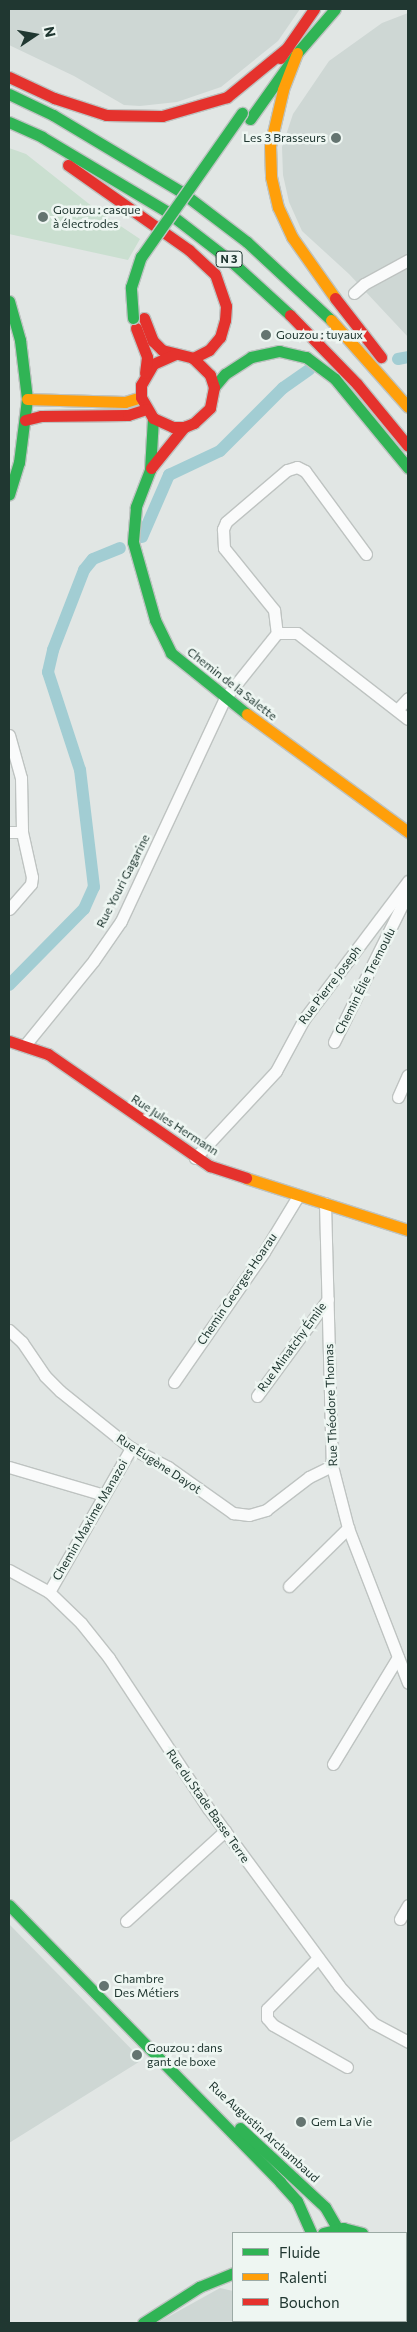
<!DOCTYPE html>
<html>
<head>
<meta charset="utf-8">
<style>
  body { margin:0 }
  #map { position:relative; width:417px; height:2332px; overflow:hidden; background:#e1e6e4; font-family:Commissioner,sans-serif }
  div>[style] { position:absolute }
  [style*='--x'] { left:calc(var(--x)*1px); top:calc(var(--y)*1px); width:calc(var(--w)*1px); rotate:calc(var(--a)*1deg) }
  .built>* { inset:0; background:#ced7d4 }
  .green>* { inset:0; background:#cadfd0 }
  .canal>* { height:12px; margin:-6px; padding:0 6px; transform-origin:6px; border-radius:6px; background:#a2cdd3 }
  .roads { filter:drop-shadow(1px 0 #bec3c1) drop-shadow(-1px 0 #bec3c1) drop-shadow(0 1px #bec3c1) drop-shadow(0 -1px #bec3c1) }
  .street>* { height:11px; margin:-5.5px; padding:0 5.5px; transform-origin:5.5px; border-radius:5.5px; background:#fafbfb }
  .fast>* { height:11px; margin:-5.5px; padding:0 5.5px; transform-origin:5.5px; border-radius:5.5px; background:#30b455 }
  .slow>* { height:11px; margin:-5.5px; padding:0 5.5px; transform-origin:5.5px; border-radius:5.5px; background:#ff9f0a }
  .jam>* { height:11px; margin:-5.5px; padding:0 5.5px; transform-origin:5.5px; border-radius:5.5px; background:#e5322d }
  .bridges { filter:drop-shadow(1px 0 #bcc4c1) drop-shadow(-1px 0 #bcc4c1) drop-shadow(0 1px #bcc4c1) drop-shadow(0 -1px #bcc4c1) }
  .fast-bridge>* { height:11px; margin:-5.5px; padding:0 5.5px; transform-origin:5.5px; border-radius:5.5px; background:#30b455 }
  .dots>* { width:14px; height:14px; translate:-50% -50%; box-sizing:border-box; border:2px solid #eef6f2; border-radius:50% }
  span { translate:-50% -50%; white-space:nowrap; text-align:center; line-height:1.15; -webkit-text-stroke:5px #eef6f2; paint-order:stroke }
  .shield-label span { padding:1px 4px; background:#eef6f2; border:1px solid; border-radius:4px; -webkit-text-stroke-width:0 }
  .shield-label { font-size:11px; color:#203731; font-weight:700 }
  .poi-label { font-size:12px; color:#203731 }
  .right { translate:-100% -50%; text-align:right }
  .left { translate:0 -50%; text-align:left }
  .street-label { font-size:12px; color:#203731 }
  .frame { position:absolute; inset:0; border:10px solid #203731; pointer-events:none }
  .legend { position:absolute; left:232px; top:2232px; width:175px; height:90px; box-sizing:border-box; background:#eef6f2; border:1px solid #9caaa5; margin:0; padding:6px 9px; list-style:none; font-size:15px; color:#203731 }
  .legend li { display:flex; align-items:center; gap:10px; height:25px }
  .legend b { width:25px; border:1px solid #9caaa5 }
  .north { position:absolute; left:10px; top:10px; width:50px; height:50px; -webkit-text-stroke:4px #eef6f2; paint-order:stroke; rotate:78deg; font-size:14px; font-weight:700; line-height:20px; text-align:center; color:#203731 }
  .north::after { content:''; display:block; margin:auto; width:18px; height:22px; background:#203731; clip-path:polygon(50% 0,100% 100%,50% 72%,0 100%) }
</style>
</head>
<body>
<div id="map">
  <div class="built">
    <div style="clip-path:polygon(9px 9px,300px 9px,278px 41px,221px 87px,177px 102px,140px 106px,124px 105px,74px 76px,9px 45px)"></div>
    <div style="clip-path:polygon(408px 13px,408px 337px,349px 274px,302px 231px,289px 202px,283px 175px,282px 147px,293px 114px,329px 61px,382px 23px)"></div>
    <div style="clip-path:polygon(9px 1924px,142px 2060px,9px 2143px)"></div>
    <div style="clip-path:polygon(220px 2288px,233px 2291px,233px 2321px,290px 2323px,157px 2323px)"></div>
  </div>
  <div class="green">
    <div style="clip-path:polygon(9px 148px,26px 154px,98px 211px,140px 239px,128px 260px,9px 234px)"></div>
  </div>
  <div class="canal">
    <div style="--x:398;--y:359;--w:10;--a:-11"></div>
    <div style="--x:142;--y:537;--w:68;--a:-66.5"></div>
    <div style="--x:169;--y:475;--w:56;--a:-25.2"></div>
    <div style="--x:220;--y:451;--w:89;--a:-45"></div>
    <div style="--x:283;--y:388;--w:32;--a:-35"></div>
    <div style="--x:9;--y:985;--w:107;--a:-45.4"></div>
    <div style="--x:84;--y:909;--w:24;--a:-66"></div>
    <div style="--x:94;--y:887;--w:118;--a:-96.8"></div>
    <div style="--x:80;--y:770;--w:103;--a:-108.1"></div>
    <div style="--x:48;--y:672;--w:23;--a:-77"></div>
    <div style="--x:53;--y:650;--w:86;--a:-68.8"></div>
    <div style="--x:84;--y:570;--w:14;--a:-51"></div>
    <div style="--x:93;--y:559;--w:29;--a:-22"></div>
  </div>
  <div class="roads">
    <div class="street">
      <div style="--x:354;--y:293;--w:13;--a:-42"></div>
      <div style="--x:364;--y:284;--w:50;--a:-28.6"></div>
      <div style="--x:366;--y:554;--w:103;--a:-126.3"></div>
      <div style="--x:305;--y:471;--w:9;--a:-153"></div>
      <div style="--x:297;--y:467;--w:10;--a:163"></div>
      <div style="--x:287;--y:470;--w:80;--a:139.6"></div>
      <div style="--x:226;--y:522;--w:8;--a:113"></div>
      <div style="--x:223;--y:529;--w:19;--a:87"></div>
      <div style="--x:224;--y:548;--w:80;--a:51.1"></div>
      <div style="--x:274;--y:610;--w:23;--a:83"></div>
      <div style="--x:277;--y:633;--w:20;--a:0"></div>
      <div style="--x:297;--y:633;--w:140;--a:37.8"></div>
      <div style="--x:397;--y:710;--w:16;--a:-47"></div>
      <div style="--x:9;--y:735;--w:45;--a:74.4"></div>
      <div style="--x:21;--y:778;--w:54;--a:88.9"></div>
      <div style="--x:22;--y:832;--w:46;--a:77.5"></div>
      <div style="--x:32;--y:877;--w:7;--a:98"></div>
      <div style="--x:31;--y:884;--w:33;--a:131"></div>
      <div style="--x:9;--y:832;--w:13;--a:0"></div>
      <div style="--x:334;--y:1042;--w:166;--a:-63.6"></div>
      <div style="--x:25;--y:1045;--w:109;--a:-50.9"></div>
      <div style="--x:94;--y:960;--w:47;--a:-55.3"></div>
      <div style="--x:121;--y:921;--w:246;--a:-65"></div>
      <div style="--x:225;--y:698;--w:83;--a:-51.3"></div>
      <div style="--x:398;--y:1097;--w:24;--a:-66"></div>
      <div style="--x:195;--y:1158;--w:119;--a:-47"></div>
      <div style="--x:276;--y:1071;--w:59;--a:-61.7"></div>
      <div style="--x:304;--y:1019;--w:173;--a:-53"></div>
      <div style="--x:325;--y:1203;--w:263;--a:88.5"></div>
      <div style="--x:332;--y:1466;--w:64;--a:75.5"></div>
      <div style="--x:348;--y:1528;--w:166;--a:68.8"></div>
      <div style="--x:9;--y:1330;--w:18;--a:43"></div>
      <div style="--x:22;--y:1342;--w:41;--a:55.9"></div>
      <div style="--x:45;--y:1376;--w:21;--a:45"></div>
      <div style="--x:60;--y:1391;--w:91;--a:38.8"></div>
      <div style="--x:131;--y:1448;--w:42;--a:27.2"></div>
      <div style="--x:168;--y:1467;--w:80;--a:35.3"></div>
      <div style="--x:233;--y:1513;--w:16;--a:7"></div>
      <div style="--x:249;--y:1515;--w:18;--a:-16"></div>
      <div style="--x:266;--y:1510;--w:54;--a:-37.5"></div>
      <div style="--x:309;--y:1477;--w:25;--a:-26"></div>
      <div style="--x:174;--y:1382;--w:158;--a:-55.3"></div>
      <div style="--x:264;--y:1252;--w:66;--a:-58.7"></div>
      <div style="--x:257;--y:1396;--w:120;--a:-53.8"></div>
      <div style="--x:9;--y:1467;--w:99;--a:16.4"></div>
      <div style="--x:9;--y:1570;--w:46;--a:28.8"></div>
      <div style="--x:49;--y:1592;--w:45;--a:44.1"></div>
      <div style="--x:81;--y:1623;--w:45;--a:51.3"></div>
      <div style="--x:109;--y:1658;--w:180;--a:56.6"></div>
      <div style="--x:208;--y:1808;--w:221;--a:53.6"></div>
      <div style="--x:339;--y:1986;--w:50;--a:47.4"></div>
      <div style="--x:373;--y:2023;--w:40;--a:28"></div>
      <div style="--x:289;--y:1586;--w:83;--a:-44.5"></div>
      <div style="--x:49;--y:1592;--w:166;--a:-60.3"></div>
      <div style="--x:333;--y:1764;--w:125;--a:-58.7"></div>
      <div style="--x:400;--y:1919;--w:16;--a:-60"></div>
      <div style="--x:126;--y:1921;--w:134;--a:-42.3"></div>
      <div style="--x:318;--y:1958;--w:72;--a:135"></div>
      <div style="--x:267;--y:2009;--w:9;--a:90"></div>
      <div style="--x:267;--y:2018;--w:9;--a:49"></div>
      <div style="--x:273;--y:2025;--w:85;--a:29.6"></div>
      <div style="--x:406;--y:2294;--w:4;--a:-56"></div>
      <div style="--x:371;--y:2323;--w:5;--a:-22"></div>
    </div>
    <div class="fast">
      <div style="--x:9;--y:94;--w:49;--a:25.5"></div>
      <div style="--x:53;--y:115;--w:148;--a:30.9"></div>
      <div style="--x:180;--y:191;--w:84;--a:37.3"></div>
      <div style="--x:247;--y:242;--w:115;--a:42.9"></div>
      <div style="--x:250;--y:119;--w:81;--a:-54.5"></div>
      <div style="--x:297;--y:53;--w:58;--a:-49.2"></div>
      <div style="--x:9;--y:122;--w:36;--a:24"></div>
      <div style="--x:42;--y:137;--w:144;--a:30.8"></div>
      <div style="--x:166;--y:211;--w:83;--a:37.7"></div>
      <div style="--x:232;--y:262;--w:79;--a:42.4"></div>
      <div style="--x:9;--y:301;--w:41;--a:74.2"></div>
      <div style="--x:20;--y:340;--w:59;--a:83.2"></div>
      <div style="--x:27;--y:399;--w:64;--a:97.2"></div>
      <div style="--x:19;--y:462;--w:34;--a:107"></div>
      <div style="--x:214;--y:387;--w:17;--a:-50"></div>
      <div style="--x:225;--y:374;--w:31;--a:-33"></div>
      <div style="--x:251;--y:357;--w:29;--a:-12"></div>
      <div style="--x:279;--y:351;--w:28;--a:13"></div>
      <div style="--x:306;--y:357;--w:36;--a:37"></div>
      <div style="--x:335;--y:379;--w:115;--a:50.6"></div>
      <div style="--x:153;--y:418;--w:52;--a:93.3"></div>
      <div style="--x:150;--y:470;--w:40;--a:111"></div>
      <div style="--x:136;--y:507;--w:35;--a:95"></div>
      <div style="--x:133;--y:542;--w:81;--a:74.2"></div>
      <div style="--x:155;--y:620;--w:37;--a:64"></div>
      <div style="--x:171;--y:653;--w:97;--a:38.8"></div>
      <div style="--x:9;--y:1905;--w:388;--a:45.6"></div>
      <div style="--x:280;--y:2182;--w:25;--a:48"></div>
      <div style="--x:297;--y:2201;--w:35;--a:66"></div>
      <div style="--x:240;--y:2128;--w:116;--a:42.9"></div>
      <div style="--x:325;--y:2207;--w:24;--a:60"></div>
      <div style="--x:323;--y:2233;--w:21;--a:-14"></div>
      <div style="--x:343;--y:2228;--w:20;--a:15"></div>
      <div style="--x:406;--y:2239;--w:2;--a:27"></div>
      <div style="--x:143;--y:2323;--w:67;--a:-32.7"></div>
      <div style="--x:199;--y:2287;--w:37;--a:-22"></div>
    </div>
    <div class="slow">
      <div style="--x:297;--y:53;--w:40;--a:111"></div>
      <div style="--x:283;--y:90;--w:57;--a:103.1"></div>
      <div style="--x:270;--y:146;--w:31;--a:88"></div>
      <div style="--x:271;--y:177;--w:31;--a:77"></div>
      <div style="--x:278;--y:207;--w:33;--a:65"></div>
      <div style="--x:292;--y:237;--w:75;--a:54.8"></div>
      <div style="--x:331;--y:320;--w:116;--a:48.5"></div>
      <div style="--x:27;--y:399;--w:98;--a:1.8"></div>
      <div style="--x:125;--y:402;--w:17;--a:-17"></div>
      <div style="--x:247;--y:714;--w:200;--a:36.2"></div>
      <div style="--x:246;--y:1178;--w:170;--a:17.8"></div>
      <div style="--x:406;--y:2258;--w:2;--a:0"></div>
    </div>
    <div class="jam">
      <div style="--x:280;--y:58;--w:60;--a:-55.2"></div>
      <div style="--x:9;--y:77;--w:50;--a:25"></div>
      <div style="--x:54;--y:98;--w:55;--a:18.1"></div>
      <div style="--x:106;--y:115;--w:56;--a:1"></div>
      <div style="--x:162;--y:116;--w:68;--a:-16.3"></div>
      <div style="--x:227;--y:97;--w:77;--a:-39.2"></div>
      <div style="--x:68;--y:165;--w:148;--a:35.1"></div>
      <div style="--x:189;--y:250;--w:35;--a:43"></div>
      <div style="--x:215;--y:274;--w:34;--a:71"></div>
      <div style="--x:226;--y:306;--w:14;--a:94"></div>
      <div style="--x:225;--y:320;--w:18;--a:106"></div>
      <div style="--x:220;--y:337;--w:17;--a:130"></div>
      <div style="--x:209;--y:350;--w:18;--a:153"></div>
      <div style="--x:335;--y:298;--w:75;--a:52.1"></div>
      <div style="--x:290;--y:315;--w:96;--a:45.8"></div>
      <div style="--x:357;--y:384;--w:80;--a:50.6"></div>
      <div style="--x:144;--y:318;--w:25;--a:69"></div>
      <div style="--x:153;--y:341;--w:13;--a:45"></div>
      <div style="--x:162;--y:350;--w:32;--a:14"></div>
      <div style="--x:193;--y:358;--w:24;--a:45"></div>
      <div style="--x:210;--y:375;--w:13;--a:72"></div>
      <div style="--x:214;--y:387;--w:21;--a:101"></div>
      <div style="--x:210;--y:408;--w:22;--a:137"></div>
      <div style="--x:194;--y:423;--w:11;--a:158"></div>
      <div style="--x:184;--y:427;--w:11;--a:180"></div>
      <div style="--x:173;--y:427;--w:22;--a:-156"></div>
      <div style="--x:153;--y:418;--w:24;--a:-120"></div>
      <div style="--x:141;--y:397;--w:12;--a:-90"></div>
      <div style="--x:141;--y:385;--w:24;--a:-60"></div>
      <div style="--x:153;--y:364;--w:24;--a:-24"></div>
      <div style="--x:136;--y:328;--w:31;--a:69"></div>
      <div style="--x:147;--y:357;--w:16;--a:97"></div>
      <div style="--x:25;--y:420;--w:16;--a:-14"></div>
      <div style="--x:41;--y:416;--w:87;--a:-0.7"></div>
      <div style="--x:128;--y:415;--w:19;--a:-18"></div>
      <div style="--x:151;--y:468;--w:53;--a:-51.2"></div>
      <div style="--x:9;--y:1041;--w:41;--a:18.4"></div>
      <div style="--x:48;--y:1054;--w:197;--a:34.7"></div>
      <div style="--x:210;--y:1166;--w:38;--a:18"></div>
      <div style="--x:331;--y:2321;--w:2;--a:63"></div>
      <div style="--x:359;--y:2323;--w:2;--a:-63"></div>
    </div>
  </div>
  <div class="bridges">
    <div class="fast-bridge">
      <div style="--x:133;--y:318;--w:31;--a:-94"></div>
      <div style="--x:131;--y:287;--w:32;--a:-72"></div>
      <div style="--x:141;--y:257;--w:176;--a:-55"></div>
    </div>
  </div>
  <div class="dots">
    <div style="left:336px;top:138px;background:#647470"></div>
    <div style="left:43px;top:217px;background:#647470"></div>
    <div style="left:266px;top:335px;background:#647470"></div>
    <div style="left:104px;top:1986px;background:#647470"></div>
    <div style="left:137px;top:2055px;background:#647470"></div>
    <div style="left:301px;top:2122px;background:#647470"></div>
  </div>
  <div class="shield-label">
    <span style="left:229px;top:259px">N 3</span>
  </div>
  <div class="poi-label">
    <span class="right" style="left:326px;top:138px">Les 3 Brasseurs</span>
    <span class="left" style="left:53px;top:217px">Gouzou : casque<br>à électrodes</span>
    <span class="left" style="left:276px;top:335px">Gouzou : tuyaux</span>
    <span class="left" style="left:114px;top:1986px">Chambre<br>Des Métiers</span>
    <span class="left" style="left:147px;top:2055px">Gouzou : dans<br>gant de boxe</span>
    <span class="left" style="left:311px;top:2122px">Gem La Vie</span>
  </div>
  <div class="street-label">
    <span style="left:232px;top:684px;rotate:38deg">Chemin de la Salette</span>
    <span style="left:123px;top:881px;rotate:-63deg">Rue Youri Gagarine</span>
    <span style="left:365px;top:981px;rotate:-63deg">Chemin Élie Tremoulu</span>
    <span style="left:330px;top:985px;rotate:-53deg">Rue Pierre Joseph</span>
    <span style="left:175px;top:1125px;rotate:33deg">Rue Jules Hermann</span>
    <span style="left:237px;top:1289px;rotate:-56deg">Chemin Georges Hoarau</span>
    <span style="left:292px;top:1347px;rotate:-54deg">Rue Minatchy Émile</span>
    <span style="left:331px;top:1405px;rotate:-92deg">Rue Théodore Thomas</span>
    <span style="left:159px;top:1464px;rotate:33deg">Rue Eugène Dayot</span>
    <span style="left:90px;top:1520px;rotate:-60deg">Chemin Maxime Manazoi</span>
    <span style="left:208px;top:1806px;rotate:55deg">Rue du Stade Basse Terre</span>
    <span style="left:264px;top:2132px;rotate:42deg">Rue Augustin Archambaud</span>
  </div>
  <div class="frame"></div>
  <ul class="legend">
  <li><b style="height:6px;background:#30b455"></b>Fluide</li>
  <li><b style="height:6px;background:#ff9f0a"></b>Ralenti</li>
  <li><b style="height:6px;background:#e5322d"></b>Bouchon</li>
  </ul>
  <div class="north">N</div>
</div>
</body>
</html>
